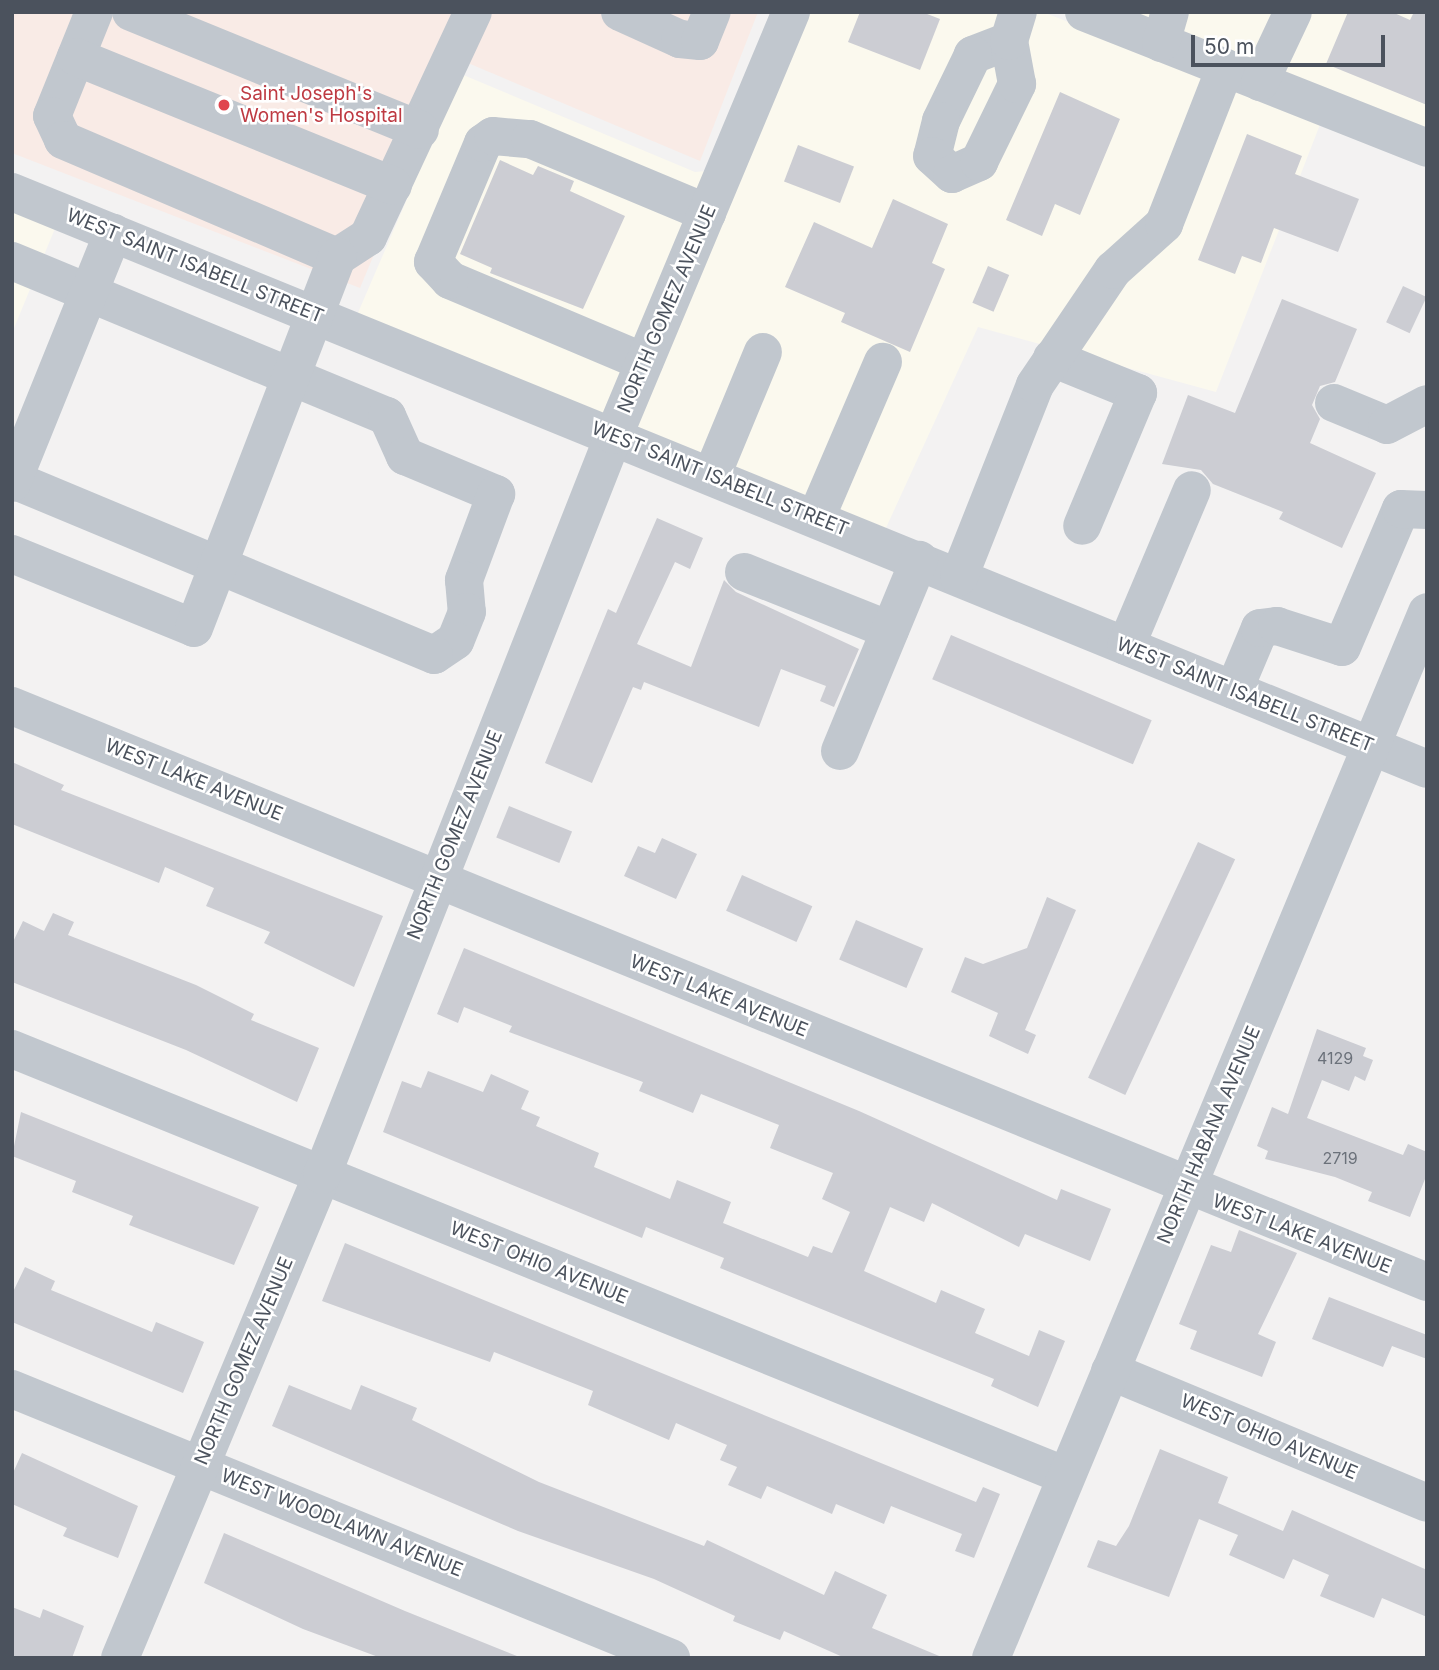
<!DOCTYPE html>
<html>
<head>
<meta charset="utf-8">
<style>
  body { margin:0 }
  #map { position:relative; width:1439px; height:1670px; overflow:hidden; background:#f3f2f2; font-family:Inter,sans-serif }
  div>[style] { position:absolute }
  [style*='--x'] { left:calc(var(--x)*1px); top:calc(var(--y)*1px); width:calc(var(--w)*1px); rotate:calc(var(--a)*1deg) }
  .commercial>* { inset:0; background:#fbf9ee }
  .medical>* { inset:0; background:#f9ebe6 }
  .building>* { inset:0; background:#cccdd3; transform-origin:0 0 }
  .minor>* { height:38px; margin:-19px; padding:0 19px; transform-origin:19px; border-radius:19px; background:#c1c7ce }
  .dots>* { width:19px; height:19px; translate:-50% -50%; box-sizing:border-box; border:4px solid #fff; border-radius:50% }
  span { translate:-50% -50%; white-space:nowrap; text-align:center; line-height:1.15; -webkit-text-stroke:5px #fff; paint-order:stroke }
  .number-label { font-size:16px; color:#6b717a }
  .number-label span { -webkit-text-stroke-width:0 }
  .health-label { font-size:19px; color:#be3a42 }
  .left { translate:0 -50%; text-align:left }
  .street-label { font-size:19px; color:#4b525d }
  .frame { position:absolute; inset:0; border:14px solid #4b525d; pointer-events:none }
  .scale { position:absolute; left:1191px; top:35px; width:194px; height:32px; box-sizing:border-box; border:4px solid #4b525d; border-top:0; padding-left:9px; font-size:21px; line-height:24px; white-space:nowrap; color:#4b525d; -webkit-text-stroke:5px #fff; paint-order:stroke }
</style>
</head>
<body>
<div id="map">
  <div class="commercial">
    <div style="clip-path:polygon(805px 12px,1043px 12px,1321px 122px,1216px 392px,978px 327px,885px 530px,632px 426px)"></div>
    <div style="clip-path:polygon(1125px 12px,1427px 12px,1427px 132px)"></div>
    <div style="clip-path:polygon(461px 74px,695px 172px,706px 171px,607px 416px,357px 315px)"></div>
    <div style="clip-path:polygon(12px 208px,56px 226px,12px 333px)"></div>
  </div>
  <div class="medical">
    <div style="clip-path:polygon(12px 12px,758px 12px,700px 161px,456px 58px,360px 288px,12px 153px)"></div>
  </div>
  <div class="building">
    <div style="clip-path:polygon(860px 12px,922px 12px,940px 19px,920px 70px,848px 42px)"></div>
    <div style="clip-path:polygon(1348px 12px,1392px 12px,1410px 20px,1414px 12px,1427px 12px,1427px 105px,1326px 64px)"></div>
    <div style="clip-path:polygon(1060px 92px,1120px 119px,1080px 215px,1055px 204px,1042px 236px,1006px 220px)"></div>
    <div style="clip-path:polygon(1247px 134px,1302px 156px,1295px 174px,1359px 199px,1338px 252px,1274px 228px,1261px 263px,1242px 256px,1235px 274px,1198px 260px)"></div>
    <div style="left:798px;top:145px;width:60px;height:39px;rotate:21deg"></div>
    <div style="clip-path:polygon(500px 160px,533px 175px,538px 166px,574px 181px,570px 191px,625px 216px,583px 309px,490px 273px,492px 268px,460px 254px)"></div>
    <div style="clip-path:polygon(893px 199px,948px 224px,932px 263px,945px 269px,910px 352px,841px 322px,845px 313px,785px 287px,814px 222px,872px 248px)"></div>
    <div style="left:988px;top:266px;width:23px;height:40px;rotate:23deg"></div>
    <div style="left:1403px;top:286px;width:26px;height:40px;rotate:25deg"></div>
    <div style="clip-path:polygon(1282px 299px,1357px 329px,1335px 382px,1320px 386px,1312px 405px,1320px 419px,1310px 443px,1376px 473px,1342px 548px,1279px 519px,1283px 512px,1213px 484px,1201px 470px,1162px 464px,1188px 395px,1235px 413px)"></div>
    <div style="clip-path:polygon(657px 518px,703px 538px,690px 569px,675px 562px,637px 644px,691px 667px,724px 580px,736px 592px,859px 649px,834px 707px,820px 701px,826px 686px,781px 669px,759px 727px,644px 682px,641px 690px,633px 687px,592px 783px,545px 763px,608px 609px,616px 613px)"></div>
    <div style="left:951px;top:635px;width:218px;height:48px;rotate:23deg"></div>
    <div style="clip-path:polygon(12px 762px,64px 785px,61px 790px,383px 916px,354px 987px,264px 943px,270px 932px,206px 906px,214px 888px,165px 867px,159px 883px,12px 824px)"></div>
    <div style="left:509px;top:806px;width:68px;height:34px;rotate:22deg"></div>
    <div style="clip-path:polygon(662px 838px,697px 854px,676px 899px,624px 876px,638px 846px,655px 853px)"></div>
    <div style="left:1198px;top:842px;width:41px;height:260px;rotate:25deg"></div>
    <div style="left:742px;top:875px;width:77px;height:39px;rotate:24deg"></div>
    <div style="clip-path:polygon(1047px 897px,1076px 910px,1025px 1030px,1036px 1035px,1028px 1054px,989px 1036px,998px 1013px,951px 992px,965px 957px,983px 964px,1027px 948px)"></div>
    <div style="clip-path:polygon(53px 913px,74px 922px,68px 935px,196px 985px,254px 1014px,251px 1020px,319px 1048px,297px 1102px,186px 1050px,12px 982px,12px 944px,23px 921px,44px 931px)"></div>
    <div style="left:856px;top:920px;width:73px;height:43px;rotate:23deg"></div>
    <div style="clip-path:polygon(464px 948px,859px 1111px,1057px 1200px,1061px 1189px,1111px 1209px,1090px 1261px,1025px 1234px,1019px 1247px,932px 1203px,924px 1222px,890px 1207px,864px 1271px,936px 1303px,941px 1290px,985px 1309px,975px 1333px,1029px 1356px,1039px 1330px,1065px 1341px,1038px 1407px,991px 1386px,994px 1379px,720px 1268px,724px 1258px,646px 1227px,642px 1238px,383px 1132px,402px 1081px,421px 1088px,428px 1071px,483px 1092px,491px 1074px,529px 1091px,521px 1109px,540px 1117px,536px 1126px,599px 1153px,594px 1167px,670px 1199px,677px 1180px,731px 1202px,723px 1223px,808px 1257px,813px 1246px,832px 1253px,850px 1212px,822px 1199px,833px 1173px,770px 1148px,779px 1125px,701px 1094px,693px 1113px,639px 1091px,643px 1082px,509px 1032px,512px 1026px,464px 1007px,458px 1023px,437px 1014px)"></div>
    <div style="clip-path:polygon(1317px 1029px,1366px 1048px,1363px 1056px,1373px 1060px,1365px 1081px,1355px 1076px,1349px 1091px,1322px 1080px,1307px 1118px,1403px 1155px,1408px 1144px,1427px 1152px,1427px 1174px,1410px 1217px,1368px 1201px,1372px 1192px,1335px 1177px,1265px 1159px,1268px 1151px,1257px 1146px,1272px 1107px,1288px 1114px)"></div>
    <div style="clip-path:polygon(21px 1112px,259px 1207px,234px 1265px,129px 1225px,133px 1216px,72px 1192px,76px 1181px,12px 1156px)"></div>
    <div style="clip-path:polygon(1239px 1230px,1297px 1253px,1258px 1334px,1276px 1342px,1262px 1377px,1190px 1349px,1197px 1331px,1179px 1324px,1211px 1245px,1231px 1252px)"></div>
    <div style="clip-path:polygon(345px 1243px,976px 1502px,983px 1487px,1000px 1494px,974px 1558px,955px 1551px,962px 1534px,891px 1506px,884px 1524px,836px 1504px,832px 1514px,767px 1486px,761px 1499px,728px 1485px,737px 1467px,720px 1460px,727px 1445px,676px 1423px,669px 1440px,588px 1405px,593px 1391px,494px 1352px,490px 1362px,322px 1301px)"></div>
    <div style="clip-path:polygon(25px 1267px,55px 1281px,51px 1290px,152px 1332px,156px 1322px,204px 1342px,183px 1393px,12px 1322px,12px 1294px)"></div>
    <div style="clip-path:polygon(1329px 1297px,1427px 1335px,1427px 1359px,1392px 1346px,1383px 1367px,1312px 1339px)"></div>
    <div style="clip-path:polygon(289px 1385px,351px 1410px,361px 1385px,417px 1408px,412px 1420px,539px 1482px,704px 1546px,707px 1540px,824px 1595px,835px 1571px,887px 1595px,872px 1628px,944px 1658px,845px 1658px,784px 1631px,780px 1640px,733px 1621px,735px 1616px,654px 1579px,518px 1531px,272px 1426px)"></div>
    <div style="clip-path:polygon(1160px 1449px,1228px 1477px,1218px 1503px,1283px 1531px,1292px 1510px,1427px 1570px,1427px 1617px,1382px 1598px,1374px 1618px,1320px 1596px,1329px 1575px,1293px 1559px,1284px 1579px,1229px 1555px,1238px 1535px,1199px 1519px,1169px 1597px,1087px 1567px,1098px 1540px,1116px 1546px,1129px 1526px)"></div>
    <div style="clip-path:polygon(22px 1453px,138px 1506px,118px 1558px,63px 1536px,67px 1528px,12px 1504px,12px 1475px)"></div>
    <div style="clip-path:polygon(224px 1533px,405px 1611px,522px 1658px,381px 1658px,303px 1629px,204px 1583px)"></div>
    <div style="clip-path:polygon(12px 1607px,40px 1618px,43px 1609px,84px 1626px,72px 1658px,12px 1658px)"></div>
  </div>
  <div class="minor">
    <div style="--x:94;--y:12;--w:112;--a:112"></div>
    <div style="--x:52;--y:116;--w:26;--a:65"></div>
    <div style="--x:63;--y:140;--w:298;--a:23.1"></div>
    <div style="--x:337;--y:257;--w:37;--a:-33"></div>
    <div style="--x:368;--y:237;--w:248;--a:-65"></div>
    <div style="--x:131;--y:12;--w:312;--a:22.2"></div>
    <div style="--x:620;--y:12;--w:66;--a:24.2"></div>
    <div style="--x:680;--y:39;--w:20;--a:6"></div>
    <div style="--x:700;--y:41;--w:31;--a:-68"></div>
    <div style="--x:1084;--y:12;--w:369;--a:21.6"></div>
    <div style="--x:1009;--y:41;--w:39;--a:159"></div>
    <div style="--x:973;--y:55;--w:73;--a:115.9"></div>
    <div style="--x:941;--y:121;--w:36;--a:104"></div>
    <div style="--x:932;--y:156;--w:27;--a:42"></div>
    <div style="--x:952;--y:174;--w:30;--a:-24"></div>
    <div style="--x:979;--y:162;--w:87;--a:-64"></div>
    <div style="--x:1017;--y:84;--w:44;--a:-100.5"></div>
    <div style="--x:1009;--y:41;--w:30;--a:-73"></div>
    <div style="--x:1161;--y:43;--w:32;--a:-74"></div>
    <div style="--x:76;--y:57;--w:342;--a:22.1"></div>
    <div style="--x:1260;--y:82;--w:77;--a:-64.8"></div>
    <div style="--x:12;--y:192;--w:1528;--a:22.18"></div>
    <div style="--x:12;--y:261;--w:406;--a:22.5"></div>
    <div style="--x:387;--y:416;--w:44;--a:65.8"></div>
    <div style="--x:405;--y:456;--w:99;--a:22.7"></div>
    <div style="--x:496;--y:494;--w:92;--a:110.4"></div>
    <div style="--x:464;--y:580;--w:32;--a:85"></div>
    <div style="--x:467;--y:612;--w:31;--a:112"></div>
    <div style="--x:455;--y:641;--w:25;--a:146"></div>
    <div style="--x:434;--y:655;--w:457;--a:-157.4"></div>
    <div style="--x:1052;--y:358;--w:93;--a:22.1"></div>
    <div style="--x:1138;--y:393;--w:144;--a:112.8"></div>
    <div style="--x:644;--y:362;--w:211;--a:-157.1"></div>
    <div style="--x:450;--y:280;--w:25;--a:-133"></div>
    <div style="--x:433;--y:262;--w:129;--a:-67.2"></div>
    <div style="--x:483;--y:143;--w:12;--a:-35"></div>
    <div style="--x:493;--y:136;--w:37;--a:5"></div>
    <div style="--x:530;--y:139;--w:192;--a:22.7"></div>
    <div style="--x:1334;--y:403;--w:57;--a:22.5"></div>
    <div style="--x:1387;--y:425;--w:45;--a:-27.7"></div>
    <div style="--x:712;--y:475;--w:133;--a:-67.5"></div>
    <div style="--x:12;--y:483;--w:270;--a:-68"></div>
    <div style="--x:816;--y:518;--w:170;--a:-66.8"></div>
    <div style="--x:12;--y:554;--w:196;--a:22.1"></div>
    <div style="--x:194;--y:628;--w:398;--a:-68.9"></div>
    <div style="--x:744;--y:572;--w:157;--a:21.7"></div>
    <div style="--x:959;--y:577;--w:206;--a:-68.4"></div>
    <div style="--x:1035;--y:385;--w:139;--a:-55.9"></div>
    <div style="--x:1113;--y:270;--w:69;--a:-42"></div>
    <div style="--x:1164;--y:224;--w:168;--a:-68.6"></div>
    <div style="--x:1126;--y:646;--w:169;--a:-67.1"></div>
    <div style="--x:1234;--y:690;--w:67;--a:-67.2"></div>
    <div style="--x:1260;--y:628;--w:17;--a:-7"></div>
    <div style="--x:1277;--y:626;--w:68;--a:17.9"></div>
    <div style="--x:1342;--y:647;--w:150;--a:-66.9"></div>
    <div style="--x:1401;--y:509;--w:26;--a:2"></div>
    <div style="--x:12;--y:706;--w:1528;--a:22.15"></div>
    <div style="--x:840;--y:751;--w:207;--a:-67.5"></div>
    <div style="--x:12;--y:1049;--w:1137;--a:22.05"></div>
    <div style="--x:1110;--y:1371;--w:343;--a:22.6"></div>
    <div style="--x:12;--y:1389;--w:712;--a:22.2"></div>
    <div style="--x:120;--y:1658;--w:524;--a:-67.3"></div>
    <div style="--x:322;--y:1175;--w:796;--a:-68.47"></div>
    <div style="--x:614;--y:435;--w:459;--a:-67.3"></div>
    <div style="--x:991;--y:1658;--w:1133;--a:-67.37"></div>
  </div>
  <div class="dots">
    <div style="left:224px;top:105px;background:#e0444e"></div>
  </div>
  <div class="number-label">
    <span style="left:1335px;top:1058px">4129</span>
    <span style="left:1340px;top:1158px">2719</span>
  </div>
  <div class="health-label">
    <span class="left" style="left:240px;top:105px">Saint Joseph's<br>Women's Hospital</span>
  </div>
  <div class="street-label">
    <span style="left:195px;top:266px;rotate:22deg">WEST SAINT ISABELL STREET</span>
    <span style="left:667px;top:309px;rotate:-67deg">NORTH GOMEZ AVENUE</span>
    <span style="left:720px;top:479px;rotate:22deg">WEST SAINT ISABELL STREET</span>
    <span style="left:1245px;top:695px;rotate:22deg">WEST SAINT ISABELL STREET</span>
    <span style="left:194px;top:780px;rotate:22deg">WEST LAKE AVENUE</span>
    <span style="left:455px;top:835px;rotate:-68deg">NORTH GOMEZ AVENUE</span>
    <span style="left:719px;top:996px;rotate:22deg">WEST LAKE AVENUE</span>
    <span style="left:1209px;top:1135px;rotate:-67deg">NORTH HABANA AVENUE</span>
    <span style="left:1302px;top:1234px;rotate:21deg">WEST LAKE AVENUE</span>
    <span style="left:539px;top:1263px;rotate:22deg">WEST OHIO AVENUE</span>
    <span style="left:244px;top:1361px;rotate:-67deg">NORTH GOMEZ AVENUE</span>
    <span style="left:1269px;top:1437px;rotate:23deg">WEST OHIO AVENUE</span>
    <span style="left:342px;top:1523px;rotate:22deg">WEST WOODLAWN AVENUE</span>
  </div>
  <div class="frame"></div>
  <div class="scale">50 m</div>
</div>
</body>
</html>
